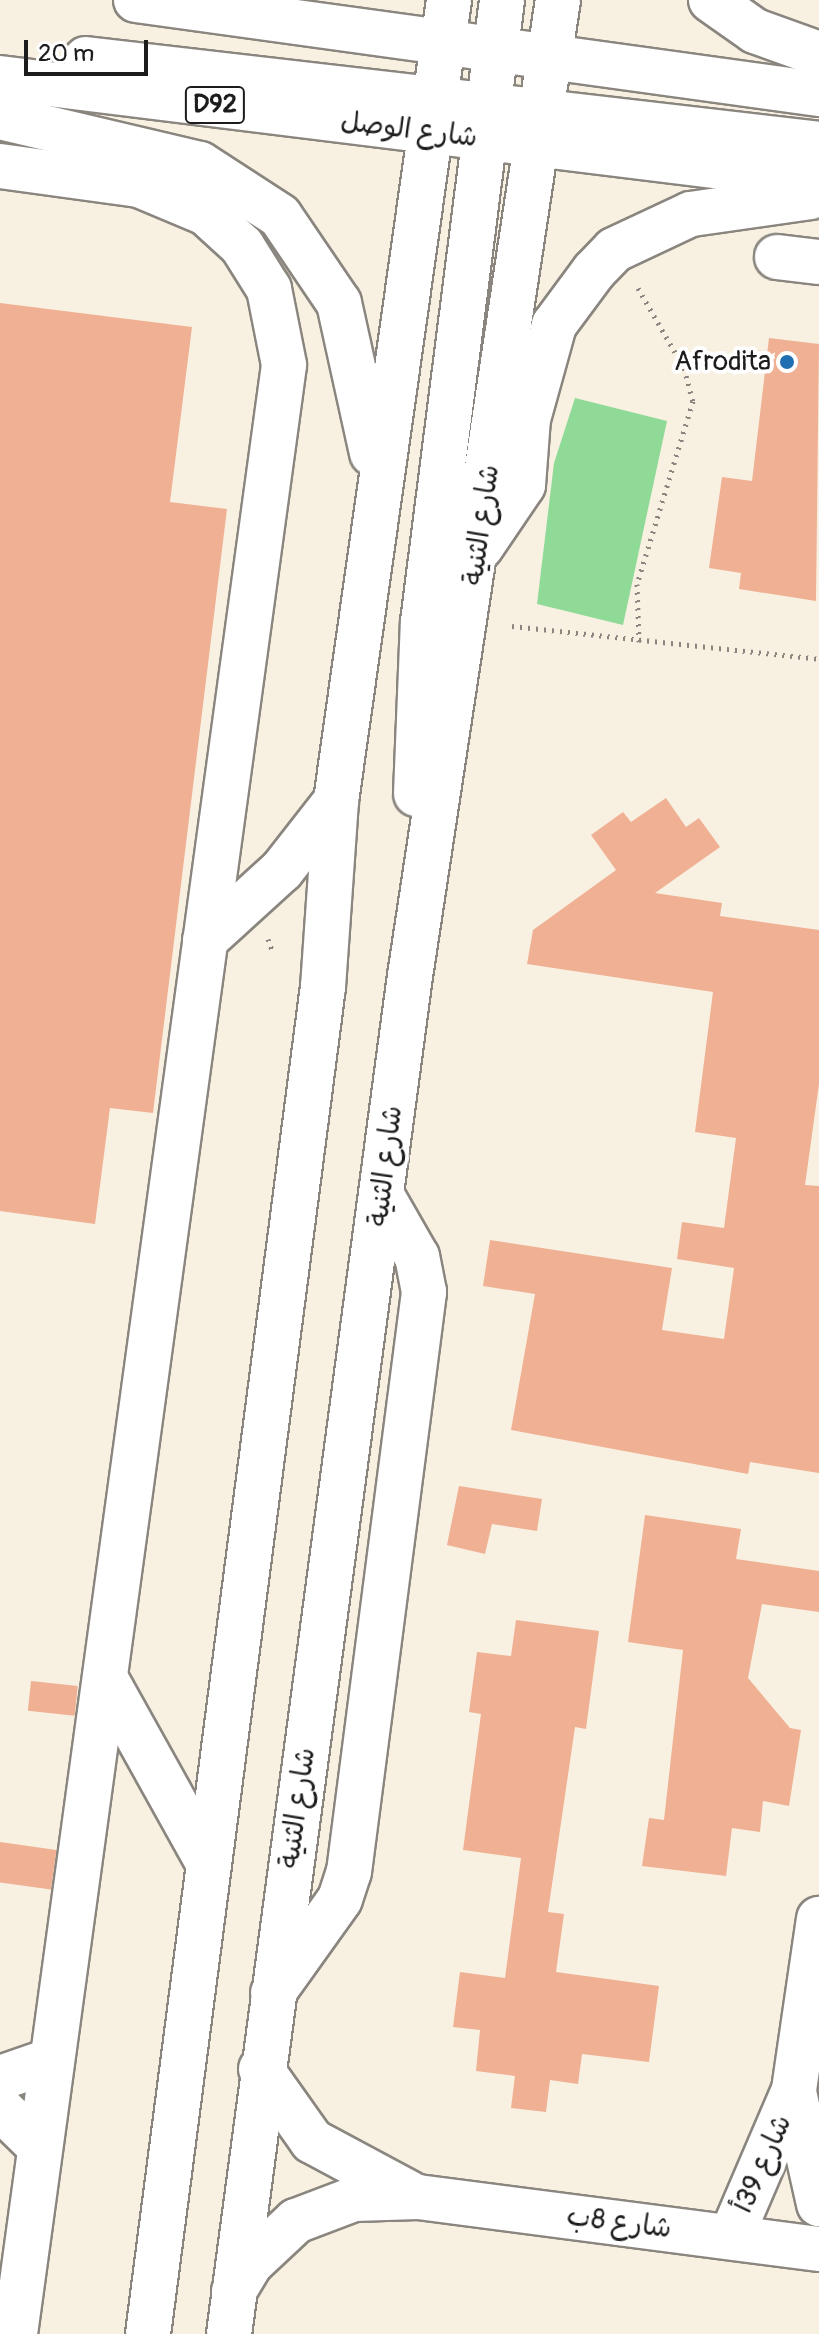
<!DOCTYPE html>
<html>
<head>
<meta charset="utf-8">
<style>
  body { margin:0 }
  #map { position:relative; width:819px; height:2334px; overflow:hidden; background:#f8f1e2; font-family:Pangolin,"Playpen Sans Arabic",sans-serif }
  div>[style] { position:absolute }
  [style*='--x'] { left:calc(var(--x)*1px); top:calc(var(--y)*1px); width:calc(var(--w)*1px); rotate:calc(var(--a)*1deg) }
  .green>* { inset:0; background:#90da97 }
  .building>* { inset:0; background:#f0b093; transform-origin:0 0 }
  .path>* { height:5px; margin-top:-2.5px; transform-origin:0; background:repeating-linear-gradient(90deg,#8a867f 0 2px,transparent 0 8px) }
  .roads { filter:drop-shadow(2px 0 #8a867f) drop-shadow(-2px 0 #8a867f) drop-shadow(0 2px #8a867f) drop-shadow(0 -2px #8a867f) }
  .minor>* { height:44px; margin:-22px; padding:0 22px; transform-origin:22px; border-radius:22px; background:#fff }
  .major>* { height:44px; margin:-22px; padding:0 22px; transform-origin:22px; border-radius:22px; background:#fff }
  .dots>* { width:22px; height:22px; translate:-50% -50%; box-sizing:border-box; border:4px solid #fff; border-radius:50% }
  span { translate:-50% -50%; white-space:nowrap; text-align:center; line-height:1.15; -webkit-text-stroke:8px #fff; paint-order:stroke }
  .shield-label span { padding:2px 6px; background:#fff; border:2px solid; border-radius:6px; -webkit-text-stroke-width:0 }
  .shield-label { font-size:26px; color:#1c1c1c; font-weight:700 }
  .street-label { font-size:28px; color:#1c1c1c }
  .poi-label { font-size:28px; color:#1c1c1c }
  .right { translate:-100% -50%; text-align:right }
  .scale { position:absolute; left:24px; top:40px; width:124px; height:36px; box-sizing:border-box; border:4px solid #1c1c1c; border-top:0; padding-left:10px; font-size:24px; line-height:28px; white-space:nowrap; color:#1c1c1c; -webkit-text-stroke:6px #fff; paint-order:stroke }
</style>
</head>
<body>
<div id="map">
  <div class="green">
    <div style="clip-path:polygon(575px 398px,667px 421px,623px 625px,537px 604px,554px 463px)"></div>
  </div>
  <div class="building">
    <div style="clip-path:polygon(0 303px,192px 327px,170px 502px,227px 509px,153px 1113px,110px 1108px,95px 1224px,0 1211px)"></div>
    <div style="clip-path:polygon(769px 338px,819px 344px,816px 601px,739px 589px,741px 573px,709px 568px,722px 477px,752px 481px)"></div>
    <div style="clip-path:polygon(666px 798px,686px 827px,699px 818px,720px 847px,655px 893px,722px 903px,720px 916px,819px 930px,819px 1084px,805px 1185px,819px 1186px,819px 1473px,750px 1462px,748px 1474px,511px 1430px,535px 1294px,483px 1286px,490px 1240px,672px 1268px,662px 1330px,724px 1339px,734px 1268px,677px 1259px,682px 1222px,724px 1228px,736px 1138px,695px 1132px,713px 992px,527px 964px,533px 930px,616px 870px,591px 835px,623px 812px,631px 822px)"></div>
    <div style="clip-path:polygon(459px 1486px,542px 1499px,537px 1531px,492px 1524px,485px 1554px,447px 1545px)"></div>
    <div style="clip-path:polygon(645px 1515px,741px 1529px,736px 1559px,819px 1571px,819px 1612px,762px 1604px,748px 1678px,790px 1728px,801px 1730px,789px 1806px,763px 1801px,760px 1832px,732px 1828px,726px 1876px,642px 1866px,649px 1818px,664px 1820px,683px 1650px,628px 1642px)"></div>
    <div style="clip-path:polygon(516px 1620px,599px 1631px,586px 1729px,575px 1727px,548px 1912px,564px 1914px,556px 1972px,659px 1986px,649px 2062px,582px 2054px,578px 2084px,550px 2080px,546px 2112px,511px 2108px,515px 2076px,476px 2071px,480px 2030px,453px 2027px,460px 1972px,505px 1978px,521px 1858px,463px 1850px,481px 1714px,469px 1712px,477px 1652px,511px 1656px)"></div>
    <div style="left:31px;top:1681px;width:47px;height:30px;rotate:6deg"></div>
    <div style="left:0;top:1842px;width:57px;height:40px;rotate:8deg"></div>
  </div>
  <div class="path">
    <div style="--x:638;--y:288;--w:92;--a:60.1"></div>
    <div style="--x:684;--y:368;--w:34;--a:75"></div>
    <div style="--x:693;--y:401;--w:191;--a:107"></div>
    <div style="--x:637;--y:584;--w:58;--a:88"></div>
    <div style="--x:512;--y:626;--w:309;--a:6.1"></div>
    <div style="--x:268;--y:939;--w:15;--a:70"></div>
  </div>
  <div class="roads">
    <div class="minor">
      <div style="--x:0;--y:166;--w:140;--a:7.8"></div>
      <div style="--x:139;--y:185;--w:73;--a:22.7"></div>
      <div style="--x:206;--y:213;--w:49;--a:42.5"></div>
      <div style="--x:242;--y:246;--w:51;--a:57.9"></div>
      <div style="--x:269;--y:289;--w:77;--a:78.8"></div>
      <div style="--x:284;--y:365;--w:1987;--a:97.78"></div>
      <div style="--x:777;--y:257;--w:42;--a:6.8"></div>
      <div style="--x:273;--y:1993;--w:115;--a:-54.5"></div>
      <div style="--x:340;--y:1899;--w:28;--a:-72"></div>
      <div style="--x:349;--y:1872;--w:585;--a:-82.63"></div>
      <div style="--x:424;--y:1292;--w:36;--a:-101"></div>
      <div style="--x:417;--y:1257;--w:70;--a:-119.8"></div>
      <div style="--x:261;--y:2069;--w:88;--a:54.7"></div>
      <div style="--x:312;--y:2141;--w:110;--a:28.2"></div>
      <div style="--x:0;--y:2078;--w:55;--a:-19.1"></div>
      <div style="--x:794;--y:2092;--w:115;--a:77.4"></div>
      <div style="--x:0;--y:2108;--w:56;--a:44.3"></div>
      <div style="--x:731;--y:2237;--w:160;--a:-66.8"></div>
      <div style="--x:794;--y:2090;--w:173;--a:-81.7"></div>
      <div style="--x:234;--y:2291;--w:31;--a:-59"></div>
      <div style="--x:250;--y:2264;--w:63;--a:-43.1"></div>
      <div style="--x:296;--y:2221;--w:62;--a:-20.8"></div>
      <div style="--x:354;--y:2199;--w:64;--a:-1.8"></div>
      <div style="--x:418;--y:2197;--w:404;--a:7.4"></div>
    </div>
    <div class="major">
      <div style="--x:136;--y:0;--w:689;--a:7.84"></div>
      <div style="--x:711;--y:0;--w:54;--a:35.2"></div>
      <div style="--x:755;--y:31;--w:68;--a:19.8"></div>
      <div style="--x:86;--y:59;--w:738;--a:6.61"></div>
      <div style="--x:0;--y:78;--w:825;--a:7.03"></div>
      <div style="--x:0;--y:117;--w:205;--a:13.2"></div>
      <div style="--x:200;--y:164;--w:95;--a:33"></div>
      <div style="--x:280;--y:216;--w:105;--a:55.9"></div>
      <div style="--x:339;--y:303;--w:154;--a:77.6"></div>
      <div style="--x:481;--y:547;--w:75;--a:-55.9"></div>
      <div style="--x:523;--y:485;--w:66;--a:-85.7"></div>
      <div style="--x:528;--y:419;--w:98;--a:-74.5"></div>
      <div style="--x:554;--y:325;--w:67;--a:-53.5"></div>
      <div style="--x:594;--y:271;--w:29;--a:-46"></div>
      <div style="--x:614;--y:250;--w:85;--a:-25.1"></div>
      <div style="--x:691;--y:214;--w:121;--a:-8.1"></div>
      <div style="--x:416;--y:794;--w:172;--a:-87.7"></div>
      <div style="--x:423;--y:622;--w:627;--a:-82.76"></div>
      <div style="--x:205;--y:940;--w:104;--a:-42.3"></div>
      <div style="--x:282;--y:870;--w:88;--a:-52"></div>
      <div style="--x:108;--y:1683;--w:204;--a:60.9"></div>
      <div style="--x:148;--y:2334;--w:1358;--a:-82.6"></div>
      <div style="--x:323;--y:987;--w:186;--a:-86"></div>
      <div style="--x:336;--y:801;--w:809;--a:-81.97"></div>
      <div style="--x:229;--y:2334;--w:1370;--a:-82.41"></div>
      <div style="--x:410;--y:976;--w:987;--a:-81.38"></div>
    </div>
  </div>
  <div class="dots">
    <div style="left:787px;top:362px;background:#1f6fb2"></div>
  </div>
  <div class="shield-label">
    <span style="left:215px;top:105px">D92</span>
  </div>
  <div class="street-label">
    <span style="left:409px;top:130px;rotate:7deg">شارع الوصل</span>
    <span style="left:482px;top:525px;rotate:-82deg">شارع الثنية</span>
    <span style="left:386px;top:1166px;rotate:-83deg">شارع الثنية</span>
    <span style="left:298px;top:1808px;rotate:-82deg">شارع الثنية</span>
    <span style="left:763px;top:2164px;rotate:-66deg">شارع 39أ</span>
    <span style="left:619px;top:2223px;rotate:7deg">شارع 8ب</span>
  </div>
  <div class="poi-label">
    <span class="right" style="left:771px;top:362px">Afrodita</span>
  </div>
  <div class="scale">20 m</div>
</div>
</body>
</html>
